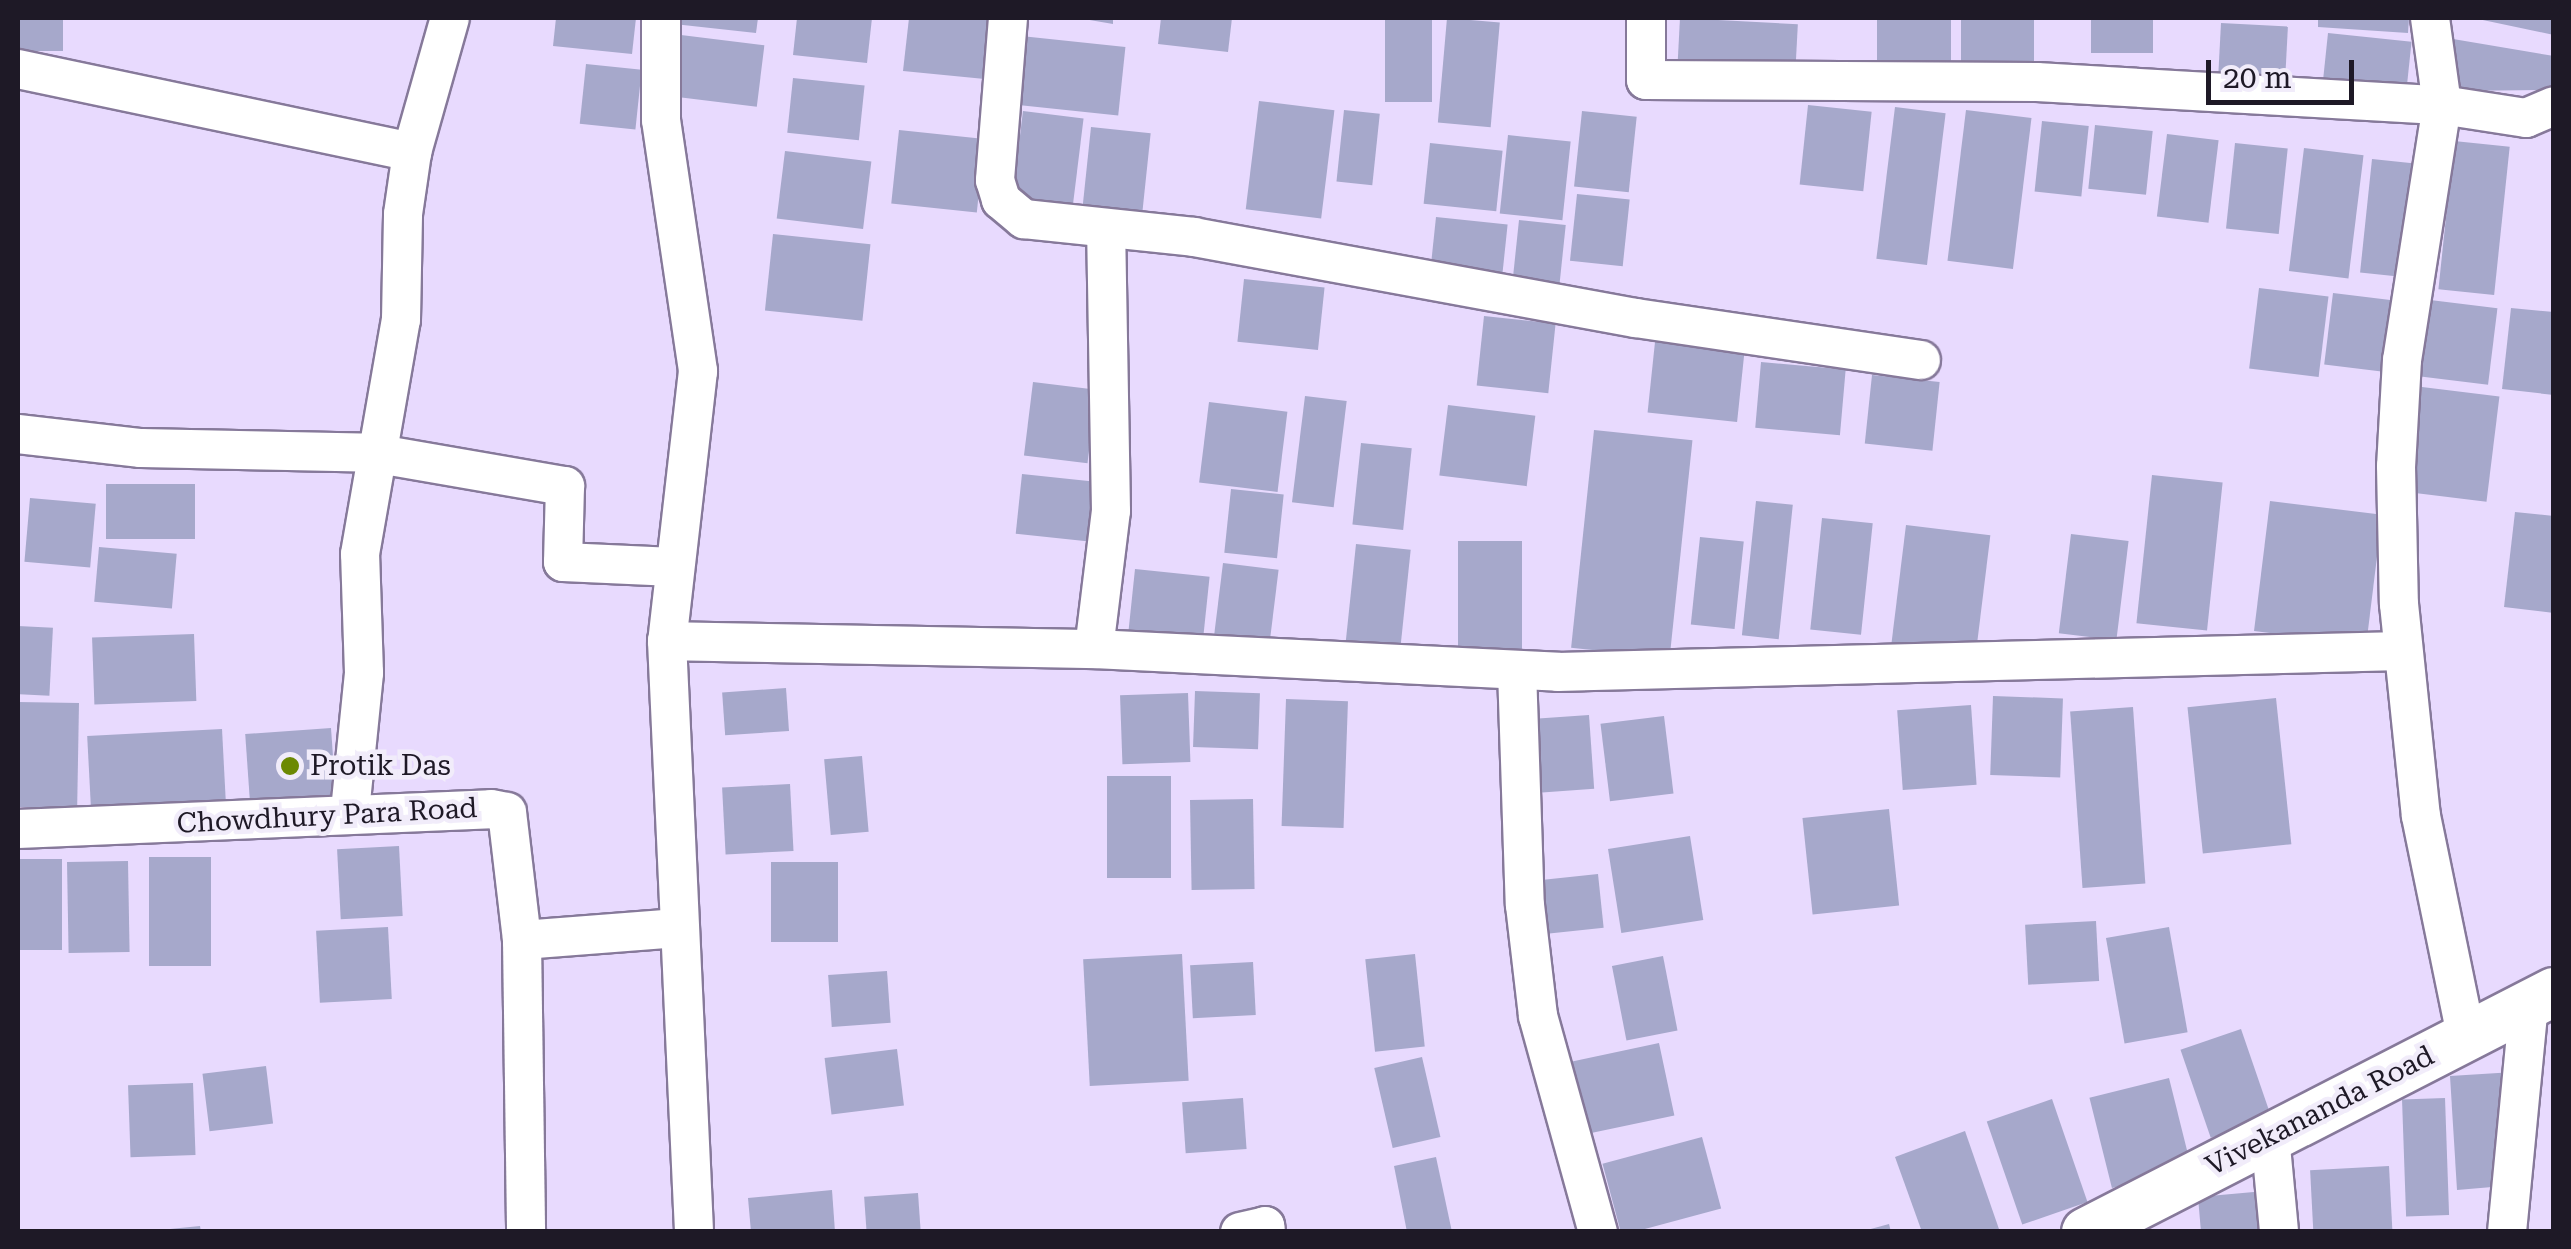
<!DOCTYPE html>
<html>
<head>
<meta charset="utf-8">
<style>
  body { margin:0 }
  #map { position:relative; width:2571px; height:1249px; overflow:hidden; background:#e8dafe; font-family:"Roboto Serif",serif }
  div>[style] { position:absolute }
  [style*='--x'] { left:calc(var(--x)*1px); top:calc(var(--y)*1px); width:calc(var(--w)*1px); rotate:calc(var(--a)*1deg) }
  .building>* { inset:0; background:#a6a8cb; transform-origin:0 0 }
  .roads { filter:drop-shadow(2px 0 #86799a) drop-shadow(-2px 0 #86799a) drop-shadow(0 2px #86799a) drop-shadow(0 -2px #86799a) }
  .minor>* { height:38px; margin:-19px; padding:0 19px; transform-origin:19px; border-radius:19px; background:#fff }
  .tertiary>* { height:48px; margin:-24px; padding:0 24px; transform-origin:24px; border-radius:24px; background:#fff }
  .dots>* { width:28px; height:28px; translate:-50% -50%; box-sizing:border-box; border:5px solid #f1ecfa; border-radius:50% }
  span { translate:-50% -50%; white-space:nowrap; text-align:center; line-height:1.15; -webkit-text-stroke:9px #f1ecfa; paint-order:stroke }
  .poi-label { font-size:28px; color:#1e1926 }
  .left { translate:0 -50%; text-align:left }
  .street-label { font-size:28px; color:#1e1926 }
  .frame { position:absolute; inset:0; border:20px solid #1e1926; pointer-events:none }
  .scale { position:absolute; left:2206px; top:60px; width:148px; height:45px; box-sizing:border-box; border:5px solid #1e1926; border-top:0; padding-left:12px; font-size:30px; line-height:35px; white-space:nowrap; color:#1e1926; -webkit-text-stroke:8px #f1ecfa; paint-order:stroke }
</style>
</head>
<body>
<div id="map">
  <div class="building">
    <div style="left:18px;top:18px;width:45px;height:33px"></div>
    <div style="clip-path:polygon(556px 18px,636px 18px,632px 54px,553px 46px)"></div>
    <div style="clip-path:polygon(675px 18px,758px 18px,756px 33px,674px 24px)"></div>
    <div style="clip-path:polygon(797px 18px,872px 18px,867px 63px,793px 55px)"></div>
    <div style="clip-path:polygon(909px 18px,1002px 18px,995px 80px,903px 71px)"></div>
    <div style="clip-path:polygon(1078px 18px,1113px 18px,1113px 24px)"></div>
    <div style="clip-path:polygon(1161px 18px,1232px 18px,1228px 52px,1158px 44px)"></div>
    <div style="left:1385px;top:18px;width:47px;height:84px"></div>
    <div style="left:1447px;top:18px;width:53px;height:105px;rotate:5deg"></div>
    <div style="left:1680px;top:18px;width:118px;height:47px;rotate:3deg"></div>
    <div style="left:1877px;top:18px;width:74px;height:50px"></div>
    <div style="left:1961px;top:18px;width:73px;height:56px"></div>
    <div style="left:2091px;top:18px;width:62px;height:35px"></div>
    <div style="clip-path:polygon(2318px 18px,2409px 18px,2408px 33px,2318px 27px)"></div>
    <div style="clip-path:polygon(2478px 18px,2554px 18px,2554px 35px,2478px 19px)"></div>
    <div style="left:2221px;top:23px;width:67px;height:64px;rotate:3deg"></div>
    <div style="left:2328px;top:33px;width:84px;height:57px;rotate:6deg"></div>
    <div style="left:681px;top:35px;width:84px;height:62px;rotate:7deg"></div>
    <div style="left:1021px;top:36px;width:105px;height:69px;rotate:6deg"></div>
    <div style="clip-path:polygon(2453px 39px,2554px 56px,2553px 90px,2454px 91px)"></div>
    <div style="left:586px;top:64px;width:56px;height:60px;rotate:6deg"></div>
    <div style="left:793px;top:78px;width:72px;height:55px;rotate:6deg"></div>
    <div style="left:1259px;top:101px;width:76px;height:109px;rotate:7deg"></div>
    <div style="left:1808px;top:105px;width:64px;height:80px;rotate:6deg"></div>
    <div style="left:1895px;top:107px;width:51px;height:153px;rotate:7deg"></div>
    <div style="left:1344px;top:110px;width:36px;height:72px;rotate:6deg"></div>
    <div style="left:1966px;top:110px;width:66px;height:152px;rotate:7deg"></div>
    <div style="left:1023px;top:111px;width:61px;height:97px;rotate:7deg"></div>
    <div style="left:1582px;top:111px;width:55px;height:76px;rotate:6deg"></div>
    <div style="left:2042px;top:121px;width:47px;height:71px;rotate:6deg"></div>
    <div style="left:2095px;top:125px;width:58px;height:64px;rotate:6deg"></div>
    <div style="left:1091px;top:127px;width:60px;height:96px;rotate:6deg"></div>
    <div style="left:899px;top:130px;width:86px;height:74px;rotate:6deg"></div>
    <div style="left:2167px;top:134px;width:52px;height:83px;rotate:7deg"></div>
    <div style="left:1508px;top:135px;width:63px;height:79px;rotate:6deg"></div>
    <div style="left:2454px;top:141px;width:56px;height:149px;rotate:6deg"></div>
    <div style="left:1430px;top:143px;width:73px;height:61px;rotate:6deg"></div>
    <div style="left:2235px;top:143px;width:53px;height:86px;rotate:6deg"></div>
    <div style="left:2304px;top:148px;width:60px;height:124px;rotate:7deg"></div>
    <div style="left:785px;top:151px;width:87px;height:68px;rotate:7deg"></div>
    <div style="left:2372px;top:159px;width:48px;height:114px;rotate:6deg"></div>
    <div style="left:1577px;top:194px;width:53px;height:67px;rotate:6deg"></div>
    <div style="left:1436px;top:217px;width:72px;height:55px;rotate:6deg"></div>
    <div style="left:1519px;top:220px;width:47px;height:69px;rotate:6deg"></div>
    <div style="left:773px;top:234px;width:98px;height:77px;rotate:6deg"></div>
    <div style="left:1244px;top:279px;width:81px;height:63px;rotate:6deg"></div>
    <div style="left:2259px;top:288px;width:70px;height:81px;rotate:7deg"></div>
    <div style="left:2333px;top:293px;width:68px;height:72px;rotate:7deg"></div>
    <div style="left:2422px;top:299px;width:76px;height:77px;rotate:7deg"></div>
    <div style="clip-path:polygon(2511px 308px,2554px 312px,2554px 395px,2502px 389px)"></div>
    <div style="left:1484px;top:316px;width:72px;height:70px;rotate:6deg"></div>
    <div style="left:1655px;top:342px;width:90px;height:71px;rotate:6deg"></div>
    <div style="left:1761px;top:362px;width:85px;height:66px;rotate:5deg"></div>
    <div style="left:1872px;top:375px;width:68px;height:69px;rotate:6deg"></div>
    <div style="left:1033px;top:382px;width:64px;height:74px;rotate:7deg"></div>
    <div style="left:2422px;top:387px;width:78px;height:106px;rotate:7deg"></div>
    <div style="left:1305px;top:396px;width:42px;height:107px;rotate:7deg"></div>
    <div style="left:1209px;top:402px;width:79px;height:81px;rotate:7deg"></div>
    <div style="left:1448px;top:405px;width:88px;height:71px;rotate:7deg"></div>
    <div style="left:1594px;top:430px;width:99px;height:219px;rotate:6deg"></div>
    <div style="left:1361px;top:443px;width:51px;height:82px;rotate:6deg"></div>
    <div style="left:1022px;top:474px;width:81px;height:60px;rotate:6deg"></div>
    <div style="left:2152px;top:475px;width:71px;height:149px;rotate:6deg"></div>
    <div style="left:106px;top:484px;width:89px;height:55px"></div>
    <div style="left:1231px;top:489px;width:53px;height:64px;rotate:6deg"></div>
    <div style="left:30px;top:498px;width:66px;height:64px;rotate:5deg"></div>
    <div style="left:1756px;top:501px;width:37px;height:135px;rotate:6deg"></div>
    <div style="left:2270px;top:501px;width:113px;height:131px;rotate:7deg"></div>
    <div style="clip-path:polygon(2515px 512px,2554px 516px,2554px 613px,2504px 607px)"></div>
    <div style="left:1822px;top:518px;width:51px;height:112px;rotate:6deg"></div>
    <div style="left:1906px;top:525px;width:85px;height:124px;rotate:7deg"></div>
    <div style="left:2071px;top:534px;width:58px;height:100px;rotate:7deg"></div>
    <div style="left:1700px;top:537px;width:44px;height:88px;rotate:6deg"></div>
    <div style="left:1458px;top:541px;width:64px;height:117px"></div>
    <div style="left:1356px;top:544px;width:55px;height:100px;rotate:6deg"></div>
    <div style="left:99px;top:547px;width:78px;height:55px;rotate:5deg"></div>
    <div style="left:1223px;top:563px;width:56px;height:82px;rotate:7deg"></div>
    <div style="left:1135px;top:569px;width:75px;height:65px;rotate:6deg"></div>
    <div style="left:18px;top:626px;width:35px;height:68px;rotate:3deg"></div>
    <div style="left:194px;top:634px;width:67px;height:102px;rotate:88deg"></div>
    <div style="left:786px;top:688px;width:43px;height:64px;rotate:86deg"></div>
    <div style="left:1195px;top:691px;width:65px;height:56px;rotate:2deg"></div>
    <div style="left:1188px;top:693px;width:69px;height:68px;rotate:88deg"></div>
    <div style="left:1993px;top:696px;width:70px;height:79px;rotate:2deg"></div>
    <div style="left:2276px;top:698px;width:147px;height:89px;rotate:84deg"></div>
    <div style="left:1286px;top:699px;width:62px;height:127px;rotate:2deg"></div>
    <div style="left:18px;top:702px;width:61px;height:105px;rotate:1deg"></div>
    <div style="left:1971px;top:705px;width:80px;height:74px;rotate:86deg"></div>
    <div style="left:2133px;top:707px;width:177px;height:63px;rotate:86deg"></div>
    <div style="left:1589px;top:715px;width:74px;height:66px;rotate:86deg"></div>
    <div style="left:1664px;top:716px;width:78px;height:64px;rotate:83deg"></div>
    <div style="left:331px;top:728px;width:72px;height:86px;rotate:86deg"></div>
    <div style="left:222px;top:729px;width:74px;height:135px;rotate:87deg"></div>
    <div style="left:862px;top:756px;width:76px;height:38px;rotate:85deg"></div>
    <div style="left:1107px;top:776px;width:64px;height:102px"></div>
    <div style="left:790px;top:784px;width:67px;height:68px;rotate:87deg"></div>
    <div style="left:1253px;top:799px;width:90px;height:63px;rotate:89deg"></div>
    <div style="left:1889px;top:809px;width:97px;height:87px;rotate:84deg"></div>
    <div style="left:1690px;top:836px;width:85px;height:83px;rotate:81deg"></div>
    <div style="left:399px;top:846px;width:70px;height:62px;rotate:87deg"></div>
    <div style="left:149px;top:857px;width:62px;height:109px"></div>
    <div style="left:18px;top:859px;width:44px;height:91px"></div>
    <div style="left:128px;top:861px;width:91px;height:61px;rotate:89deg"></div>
    <div style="left:771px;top:862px;width:67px;height:80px"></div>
    <div style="left:1598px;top:874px;width:54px;height:64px;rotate:84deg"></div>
    <div style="left:2096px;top:921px;width:60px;height:71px;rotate:87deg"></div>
    <div style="left:388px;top:927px;width:72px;height:72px;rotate:87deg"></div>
    <div style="left:2169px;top:927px;width:107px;height:64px;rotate:80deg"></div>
    <div style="left:1182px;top:954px;width:127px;height:99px;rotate:87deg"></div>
    <div style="left:1415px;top:954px;width:93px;height:50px;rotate:84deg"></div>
    <div style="left:1663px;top:956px;width:76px;height:52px;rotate:79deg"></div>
    <div style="left:1253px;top:962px;width:53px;height:63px;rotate:87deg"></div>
    <div style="left:887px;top:971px;width:52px;height:59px;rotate:86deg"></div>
    <div style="left:2241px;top:1029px;width:93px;height:64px;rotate:71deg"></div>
    <div style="left:1659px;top:1043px;width:74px;height:96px;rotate:78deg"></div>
    <div style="left:897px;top:1049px;width:57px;height:73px;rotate:83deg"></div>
    <div style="left:1422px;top:1057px;width:82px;height:49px;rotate:77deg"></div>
    <div style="left:266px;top:1066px;width:58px;height:64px;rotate:83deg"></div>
    <div style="clip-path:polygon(2514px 1072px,2504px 1186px,2457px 1190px,2450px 1076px)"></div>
    <div style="left:2169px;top:1078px;width:93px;height:82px;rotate:76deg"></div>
    <div style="left:193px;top:1083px;width:72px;height:65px;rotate:88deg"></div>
    <div style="left:1243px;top:1098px;width:51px;height:61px;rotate:86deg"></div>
    <div style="left:2445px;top:1098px;width:117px;height:43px;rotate:88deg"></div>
    <div style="left:2052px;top:1099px;width:109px;height:69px;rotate:71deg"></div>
    <div style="clip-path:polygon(1965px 1131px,2000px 1232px,1922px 1232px,1895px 1157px)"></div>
    <div style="left:1702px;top:1137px;width:74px;height:103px;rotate:75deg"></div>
    <div style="clip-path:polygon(1436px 1157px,1452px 1232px,1407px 1232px,1394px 1166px)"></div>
    <div style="left:2389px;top:1166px;width:66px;height:79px;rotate:87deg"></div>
    <div style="clip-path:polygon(832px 1190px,835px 1232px,751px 1232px,748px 1198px)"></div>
    <div style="clip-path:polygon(2265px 1191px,2268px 1232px,2201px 1232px,2198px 1197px)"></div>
    <div style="left:918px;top:1193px;width:39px;height:54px;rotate:86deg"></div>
    <div style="clip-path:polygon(1889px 1224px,1891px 1232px,1867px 1232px,1867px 1230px)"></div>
    <div style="clip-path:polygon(200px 1226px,201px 1232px,170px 1232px,170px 1229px)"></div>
  </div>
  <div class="roads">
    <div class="minor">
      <div style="--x:661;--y:18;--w:102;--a:90"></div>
      <div style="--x:661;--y:120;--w:254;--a:81.6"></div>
      <div style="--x:698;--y:371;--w:272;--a:96.5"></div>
      <div style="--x:667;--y:641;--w:592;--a:87.38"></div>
      <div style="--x:1008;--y:18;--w:163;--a:94.6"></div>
      <div style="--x:995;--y:180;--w:21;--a:73"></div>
      <div style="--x:1001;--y:200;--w:30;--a:40"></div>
      <div style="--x:1024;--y:219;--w:171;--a:6"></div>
      <div style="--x:1194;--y:237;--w:449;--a:10.4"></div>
      <div style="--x:1636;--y:318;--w:288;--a:8.4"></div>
      <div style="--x:1646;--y:18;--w:62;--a:90"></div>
      <div style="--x:1646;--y:80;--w:391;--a:0.3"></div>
      <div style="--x:2037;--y:82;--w:406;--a:3.3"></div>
      <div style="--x:2442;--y:105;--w:85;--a:8.8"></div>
      <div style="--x:2526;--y:118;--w:30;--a:-23"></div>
      <div style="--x:2430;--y:18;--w:88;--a:82.1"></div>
      <div style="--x:2442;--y:105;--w:258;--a:98.9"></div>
      <div style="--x:2402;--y:360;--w:106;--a:93.2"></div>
      <div style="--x:2396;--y:466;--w:138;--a:88.8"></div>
      <div style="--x:2399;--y:604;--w:213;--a:84.1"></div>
      <div style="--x:2421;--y:816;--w:225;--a:78.4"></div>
      <div style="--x:18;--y:69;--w:403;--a:11.9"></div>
      <div style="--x:18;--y:434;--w:124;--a:6.5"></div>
      <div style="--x:141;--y:448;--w:232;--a:1.2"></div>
      <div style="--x:373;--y:453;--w:195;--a:9.8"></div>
      <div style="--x:565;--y:486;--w:76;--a:91.5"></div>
      <div style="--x:563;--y:562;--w:111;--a:2.6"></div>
      <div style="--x:667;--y:641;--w:427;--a:1.1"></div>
      <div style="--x:1094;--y:649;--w:465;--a:2.8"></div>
      <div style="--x:1558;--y:672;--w:844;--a:-1.43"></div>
      <div style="--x:1094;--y:649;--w:139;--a:-83"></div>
      <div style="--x:1111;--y:511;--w:280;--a:-91"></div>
      <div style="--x:1517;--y:670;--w:235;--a:88.1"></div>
      <div style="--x:1525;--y:905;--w:112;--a:83.3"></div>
      <div style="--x:1538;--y:1016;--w:224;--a:74.5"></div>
      <div style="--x:350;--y:811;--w:139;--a:-84.2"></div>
      <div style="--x:364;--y:673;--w:119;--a:-91.9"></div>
      <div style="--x:360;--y:554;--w:238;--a:-80.1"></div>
      <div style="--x:401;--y:320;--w:106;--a:-88.9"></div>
      <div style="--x:403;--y:214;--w:63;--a:-81.7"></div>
      <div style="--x:412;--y:152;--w:139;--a:-74.2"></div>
      <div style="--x:18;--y:829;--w:473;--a:-2.4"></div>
      <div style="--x:491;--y:809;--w:16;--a:11"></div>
      <div style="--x:507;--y:812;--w:129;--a:83.3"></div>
      <div style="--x:522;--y:940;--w:157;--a:-4.4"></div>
      <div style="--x:522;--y:940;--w:292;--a:89.2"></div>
      <div style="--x:2270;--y:1136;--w:96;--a:84.6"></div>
      <div style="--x:1240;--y:1232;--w:26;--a:-13"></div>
      <div style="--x:1265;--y:1226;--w:6;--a:81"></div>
      <div style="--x:2507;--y:1232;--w:229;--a:-84.5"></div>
    </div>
    <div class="tertiary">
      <div style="--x:2086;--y:1232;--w:526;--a:-27.15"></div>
    </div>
  </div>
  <div class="dots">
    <div style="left:290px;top:766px;background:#6c8903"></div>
  </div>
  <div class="poi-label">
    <span class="left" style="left:310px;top:766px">Protik Das</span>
  </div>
  <div class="street-label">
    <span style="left:327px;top:816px;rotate:-3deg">Chowdhury Para Road</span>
    <span style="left:2320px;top:1111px;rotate:-27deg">Vivekananda Road</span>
  </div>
  <div class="frame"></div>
  <div class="scale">20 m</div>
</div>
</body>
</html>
